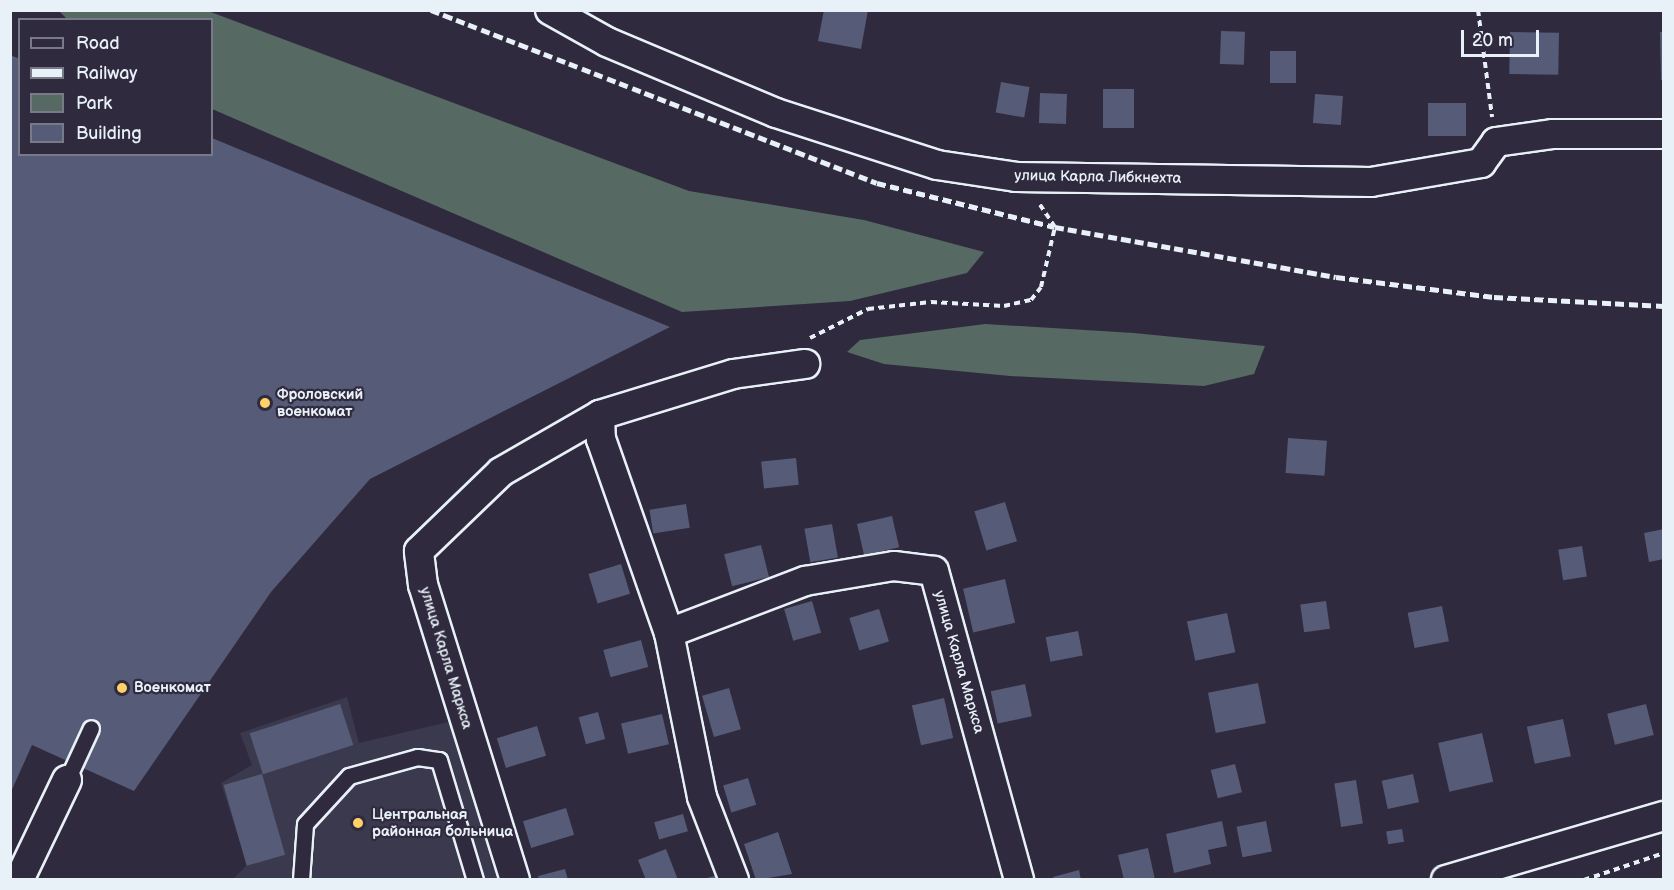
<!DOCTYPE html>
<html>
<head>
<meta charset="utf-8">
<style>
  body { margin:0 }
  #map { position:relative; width:1674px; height:890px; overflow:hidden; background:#2f2a3d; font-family:"Balsamiq Sans",sans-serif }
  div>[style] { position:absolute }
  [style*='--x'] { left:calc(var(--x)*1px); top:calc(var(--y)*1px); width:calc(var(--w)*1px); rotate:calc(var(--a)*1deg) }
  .built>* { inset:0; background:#3b394e }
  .green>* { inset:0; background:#566962 }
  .building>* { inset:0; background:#565b77; transform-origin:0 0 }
  .path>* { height:4px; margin-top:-2px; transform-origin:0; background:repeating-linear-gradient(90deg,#e8f1f8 0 6px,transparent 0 10.5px) }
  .roads { filter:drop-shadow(2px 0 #e8f1f8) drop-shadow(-2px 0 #e8f1f8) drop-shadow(0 2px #e8f1f8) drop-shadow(0 -2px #e8f1f8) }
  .lane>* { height:15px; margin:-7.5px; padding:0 7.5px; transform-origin:7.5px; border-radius:7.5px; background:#2f2a3d }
  .street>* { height:28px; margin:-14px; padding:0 14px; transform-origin:14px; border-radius:14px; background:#2f2a3d }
  .rail>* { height:4.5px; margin-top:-2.25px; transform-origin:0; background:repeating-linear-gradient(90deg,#e8f1f8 0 9px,transparent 0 13.5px) }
  .dots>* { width:16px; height:16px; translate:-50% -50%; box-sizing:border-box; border:3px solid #2f2a3d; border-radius:50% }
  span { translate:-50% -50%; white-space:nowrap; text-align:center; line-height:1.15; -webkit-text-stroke:4.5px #2f2a3d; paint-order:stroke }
  .street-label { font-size:15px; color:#e8f1f8 }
  .poi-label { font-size:15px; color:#e8f1f8; font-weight:700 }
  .left { translate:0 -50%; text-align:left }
  .frame { position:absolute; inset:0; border:12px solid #e8f1f8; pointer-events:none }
  .legend { position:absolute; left:18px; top:18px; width:195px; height:138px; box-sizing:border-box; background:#2f2a3d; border:2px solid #797a88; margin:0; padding:8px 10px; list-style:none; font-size:18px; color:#e8f1f8 }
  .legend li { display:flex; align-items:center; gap:12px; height:30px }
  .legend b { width:30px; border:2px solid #797a88 }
  .scale { position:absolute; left:1461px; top:30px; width:78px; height:27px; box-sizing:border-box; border:3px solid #e8f1f8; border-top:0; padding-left:8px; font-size:18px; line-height:21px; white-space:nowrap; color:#e8f1f8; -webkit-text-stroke:4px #2f2a3d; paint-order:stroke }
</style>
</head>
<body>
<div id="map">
  <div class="built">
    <div style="clip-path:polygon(347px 697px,359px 743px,457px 720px,493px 869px,513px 862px,518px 879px,233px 879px,247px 865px,221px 783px,252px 765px,240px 733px)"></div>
  </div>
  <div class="green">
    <div style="clip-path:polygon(59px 11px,208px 11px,689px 191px,864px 220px,984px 252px,967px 273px,850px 301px,682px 312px,212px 109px,212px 20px,67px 19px)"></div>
    <div style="clip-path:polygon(985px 324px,1134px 333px,1265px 346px,1254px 374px,1204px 386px,1010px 376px,884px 364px,847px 352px,860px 340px)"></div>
  </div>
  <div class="building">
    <div style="clip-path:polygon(824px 10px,868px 10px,861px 49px,818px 41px)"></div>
    <div style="left:1221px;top:31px;width:24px;height:33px;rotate:2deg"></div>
    <div style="left:1510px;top:32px;width:49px;height:42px;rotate:1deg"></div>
    <div style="clip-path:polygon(1660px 32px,1664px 32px,1664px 80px,1661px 80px)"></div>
    <div style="left:1270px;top:51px;width:26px;height:32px"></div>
    <div style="clip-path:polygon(10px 55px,20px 59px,20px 154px,212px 154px,212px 138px,670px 327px,370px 479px,271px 592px,134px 791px,32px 745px,10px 794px)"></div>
    <div style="left:1001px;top:82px;width:29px;height:31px;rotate:10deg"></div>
    <div style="left:1103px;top:89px;width:31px;height:39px"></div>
    <div style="left:1040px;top:93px;width:27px;height:30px;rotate:2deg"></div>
    <div style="left:1315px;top:94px;width:28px;height:29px;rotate:4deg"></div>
    <div style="left:1428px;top:103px;width:38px;height:33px"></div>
    <div style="left:1288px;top:438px;width:39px;height:35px;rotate:4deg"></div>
    <div style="left:796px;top:458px;width:27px;height:35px;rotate:84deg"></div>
    <div style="left:1005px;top:502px;width:41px;height:32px;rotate:73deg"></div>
    <div style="left:686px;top:504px;width:24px;height:37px;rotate:81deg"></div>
    <div style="left:892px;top:516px;width:32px;height:36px;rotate:77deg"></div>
    <div style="left:832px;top:524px;width:34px;height:28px;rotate:80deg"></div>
    <div style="clip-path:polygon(1664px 529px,1664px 559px,1649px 562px,1644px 533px)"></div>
    <div style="left:761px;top:545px;width:33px;height:38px;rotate:76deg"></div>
    <div style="left:1582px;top:546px;width:31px;height:24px;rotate:81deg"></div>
    <div style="left:621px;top:564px;width:31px;height:34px;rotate:73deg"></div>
    <div style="left:1005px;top:579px;width:45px;height:43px;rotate:77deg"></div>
    <div style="left:812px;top:601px;width:33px;height:29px;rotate:74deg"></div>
    <div style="left:1326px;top:601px;width:28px;height:26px;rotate:82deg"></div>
    <div style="left:1442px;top:606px;width:36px;height:35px;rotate:79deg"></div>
    <div style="left:879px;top:609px;width:34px;height:31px;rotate:73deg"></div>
    <div style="left:1227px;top:613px;width:40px;height:41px;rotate:78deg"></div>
    <div style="left:1078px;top:631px;width:25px;height:33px;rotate:79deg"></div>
    <div style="left:641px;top:640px;width:28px;height:39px;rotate:75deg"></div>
    <div style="left:1258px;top:683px;width:41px;height:51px;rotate:79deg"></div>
    <div style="left:1025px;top:684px;width:33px;height:35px;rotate:78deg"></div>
    <div style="left:729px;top:688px;width:43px;height:28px;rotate:74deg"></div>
    <div style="left:944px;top:698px;width:41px;height:33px;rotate:77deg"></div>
    <div style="left:340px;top:704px;width:43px;height:95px;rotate:72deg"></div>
    <div style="left:1646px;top:704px;width:32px;height:40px;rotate:76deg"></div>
    <div style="left:598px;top:712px;width:28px;height:20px;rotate:75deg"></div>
    <div style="left:662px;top:714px;width:31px;height:42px;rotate:77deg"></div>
    <div style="left:1563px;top:719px;width:38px;height:37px;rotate:78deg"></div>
    <div style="left:537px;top:726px;width:31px;height:42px;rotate:73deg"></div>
    <div style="left:1482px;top:733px;width:50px;height:45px;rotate:77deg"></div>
    <div style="left:1235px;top:764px;width:29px;height:25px;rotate:76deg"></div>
    <div style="left:262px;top:774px;width:84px;height:40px;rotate:74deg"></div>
    <div style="left:1413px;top:774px;width:29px;height:32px;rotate:78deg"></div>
    <div style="left:748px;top:778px;width:28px;height:26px;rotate:73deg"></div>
    <div style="left:1356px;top:780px;width:44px;height:22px;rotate:81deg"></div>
    <div style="left:566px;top:808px;width:28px;height:45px;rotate:73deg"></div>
    <div style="left:683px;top:814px;width:18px;height:30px;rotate:74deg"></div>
    <div style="clip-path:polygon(1222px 821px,1227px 846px,1208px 850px,1211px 864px,1174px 873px,1166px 834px)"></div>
    <div style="left:1266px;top:821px;width:31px;height:30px;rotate:79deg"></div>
    <div style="left:1402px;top:829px;width:13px;height:16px;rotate:81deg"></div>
    <div style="clip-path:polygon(778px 832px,792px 874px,756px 880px,744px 844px)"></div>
    <div style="clip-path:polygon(1148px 848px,1155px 880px,1124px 880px,1118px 855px)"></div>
    <div style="clip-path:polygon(666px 849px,678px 880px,646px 880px,638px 860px)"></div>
    <div style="clip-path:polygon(565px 869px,568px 880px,539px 880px,538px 876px)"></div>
    <div style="clip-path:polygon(1079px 870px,1081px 880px,1054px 880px,1053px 877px)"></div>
    <div style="clip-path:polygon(718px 875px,719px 880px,703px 880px,703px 879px)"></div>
  </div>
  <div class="path">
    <div style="--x:1478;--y:10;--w:108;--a:82.5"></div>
    <div style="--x:810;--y:338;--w:65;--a:-26.6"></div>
    <div style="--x:868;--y:309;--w:63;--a:-6.3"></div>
    <div style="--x:931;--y:302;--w:73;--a:3.1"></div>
    <div style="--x:1004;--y:306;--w:28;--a:-13"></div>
    <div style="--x:1031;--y:300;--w:16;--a:-52"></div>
    <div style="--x:1041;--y:287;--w:62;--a:-76.9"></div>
    <div style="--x:1055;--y:227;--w:27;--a:-124"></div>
    <div style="--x:1584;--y:880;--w:84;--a:-18.6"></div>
  </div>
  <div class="roads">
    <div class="lane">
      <div style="--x:67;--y:780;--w:57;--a:-65.2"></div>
      <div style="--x:301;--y:880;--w:56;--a:-85.9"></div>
      <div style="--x:305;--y:824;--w:65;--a:-47.5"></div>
      <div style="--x:349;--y:776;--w:71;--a:-15.6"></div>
      <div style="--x:417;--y:757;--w:22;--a:8"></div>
      <div style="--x:439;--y:760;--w:125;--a:73.3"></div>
    </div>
    <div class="street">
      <div style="--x:550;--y:10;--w:65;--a:29.3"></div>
      <div style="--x:607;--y:42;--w:183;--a:22.8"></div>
      <div style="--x:776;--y:113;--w:169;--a:17.9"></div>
      <div style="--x:937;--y:165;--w:80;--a:8.6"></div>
      <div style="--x:1016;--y:177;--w:355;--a:0.8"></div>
      <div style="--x:1371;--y:182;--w:112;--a:-9.8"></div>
      <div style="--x:1481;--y:163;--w:26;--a:-54"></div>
      <div style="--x:1496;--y:142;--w:58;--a:-8"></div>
      <div style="--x:1553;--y:134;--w:111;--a:0"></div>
      <div style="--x:600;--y:415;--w:24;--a:88"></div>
      <div style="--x:601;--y:439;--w:206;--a:70.7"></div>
      <div style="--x:669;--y:633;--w:167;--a:78.6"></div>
      <div style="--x:702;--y:797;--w:89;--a:68.9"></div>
      <div style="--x:669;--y:633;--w:146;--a:-20.9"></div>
      <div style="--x:805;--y:581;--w:90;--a:-9.6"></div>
      <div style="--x:894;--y:566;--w:40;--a:7.1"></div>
      <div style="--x:934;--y:571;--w:320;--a:74.6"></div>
      <div style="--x:19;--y:880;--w:111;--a:-64.4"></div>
      <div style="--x:515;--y:880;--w:309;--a:-107.3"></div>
      <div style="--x:423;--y:585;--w:34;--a:-97"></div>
      <div style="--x:419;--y:551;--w:114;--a:-43.9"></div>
      <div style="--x:501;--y:472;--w:114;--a:-29.9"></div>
      <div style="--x:600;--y:415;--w:139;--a:-17.1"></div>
      <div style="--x:733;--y:374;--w:73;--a:-7.9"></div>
      <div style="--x:1446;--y:880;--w:227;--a:-16.4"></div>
    </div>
  </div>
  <div class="rail">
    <div style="--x:431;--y:10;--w:478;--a:21.2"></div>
    <div style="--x:877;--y:183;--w:183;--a:13.9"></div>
    <div style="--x:1055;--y:227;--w:285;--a:10.1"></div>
    <div style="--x:1336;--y:277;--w:159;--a:7.2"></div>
    <div style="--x:1494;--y:297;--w:170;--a:3"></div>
  </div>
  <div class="dots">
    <div style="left:265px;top:403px;background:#ffd166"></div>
    <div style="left:122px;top:688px;background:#ffd166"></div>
    <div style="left:358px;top:823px;background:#ffd166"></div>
  </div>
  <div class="street-label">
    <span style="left:1098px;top:177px;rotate:1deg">улица Карла Либкнехта</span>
    <span style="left:446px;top:658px;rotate:73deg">улица Карла Маркса</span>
    <span style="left:959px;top:662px;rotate:74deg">улица Карла Маркса</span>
  </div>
  <div class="poi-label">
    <span class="left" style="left:277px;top:403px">Фроловский<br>военкомат</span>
    <span class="left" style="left:134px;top:688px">Военкомат</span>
    <span class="left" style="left:372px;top:823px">Центральная<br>районная больница</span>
  </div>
  <div class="frame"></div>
  <ul class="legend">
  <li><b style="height:8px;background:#2f2a3d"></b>Road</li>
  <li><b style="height:8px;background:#e8f1f8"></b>Railway</li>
  <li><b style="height:16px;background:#566962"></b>Park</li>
  <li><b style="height:16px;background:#565b77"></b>Building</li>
  </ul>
  <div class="scale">20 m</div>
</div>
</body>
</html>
